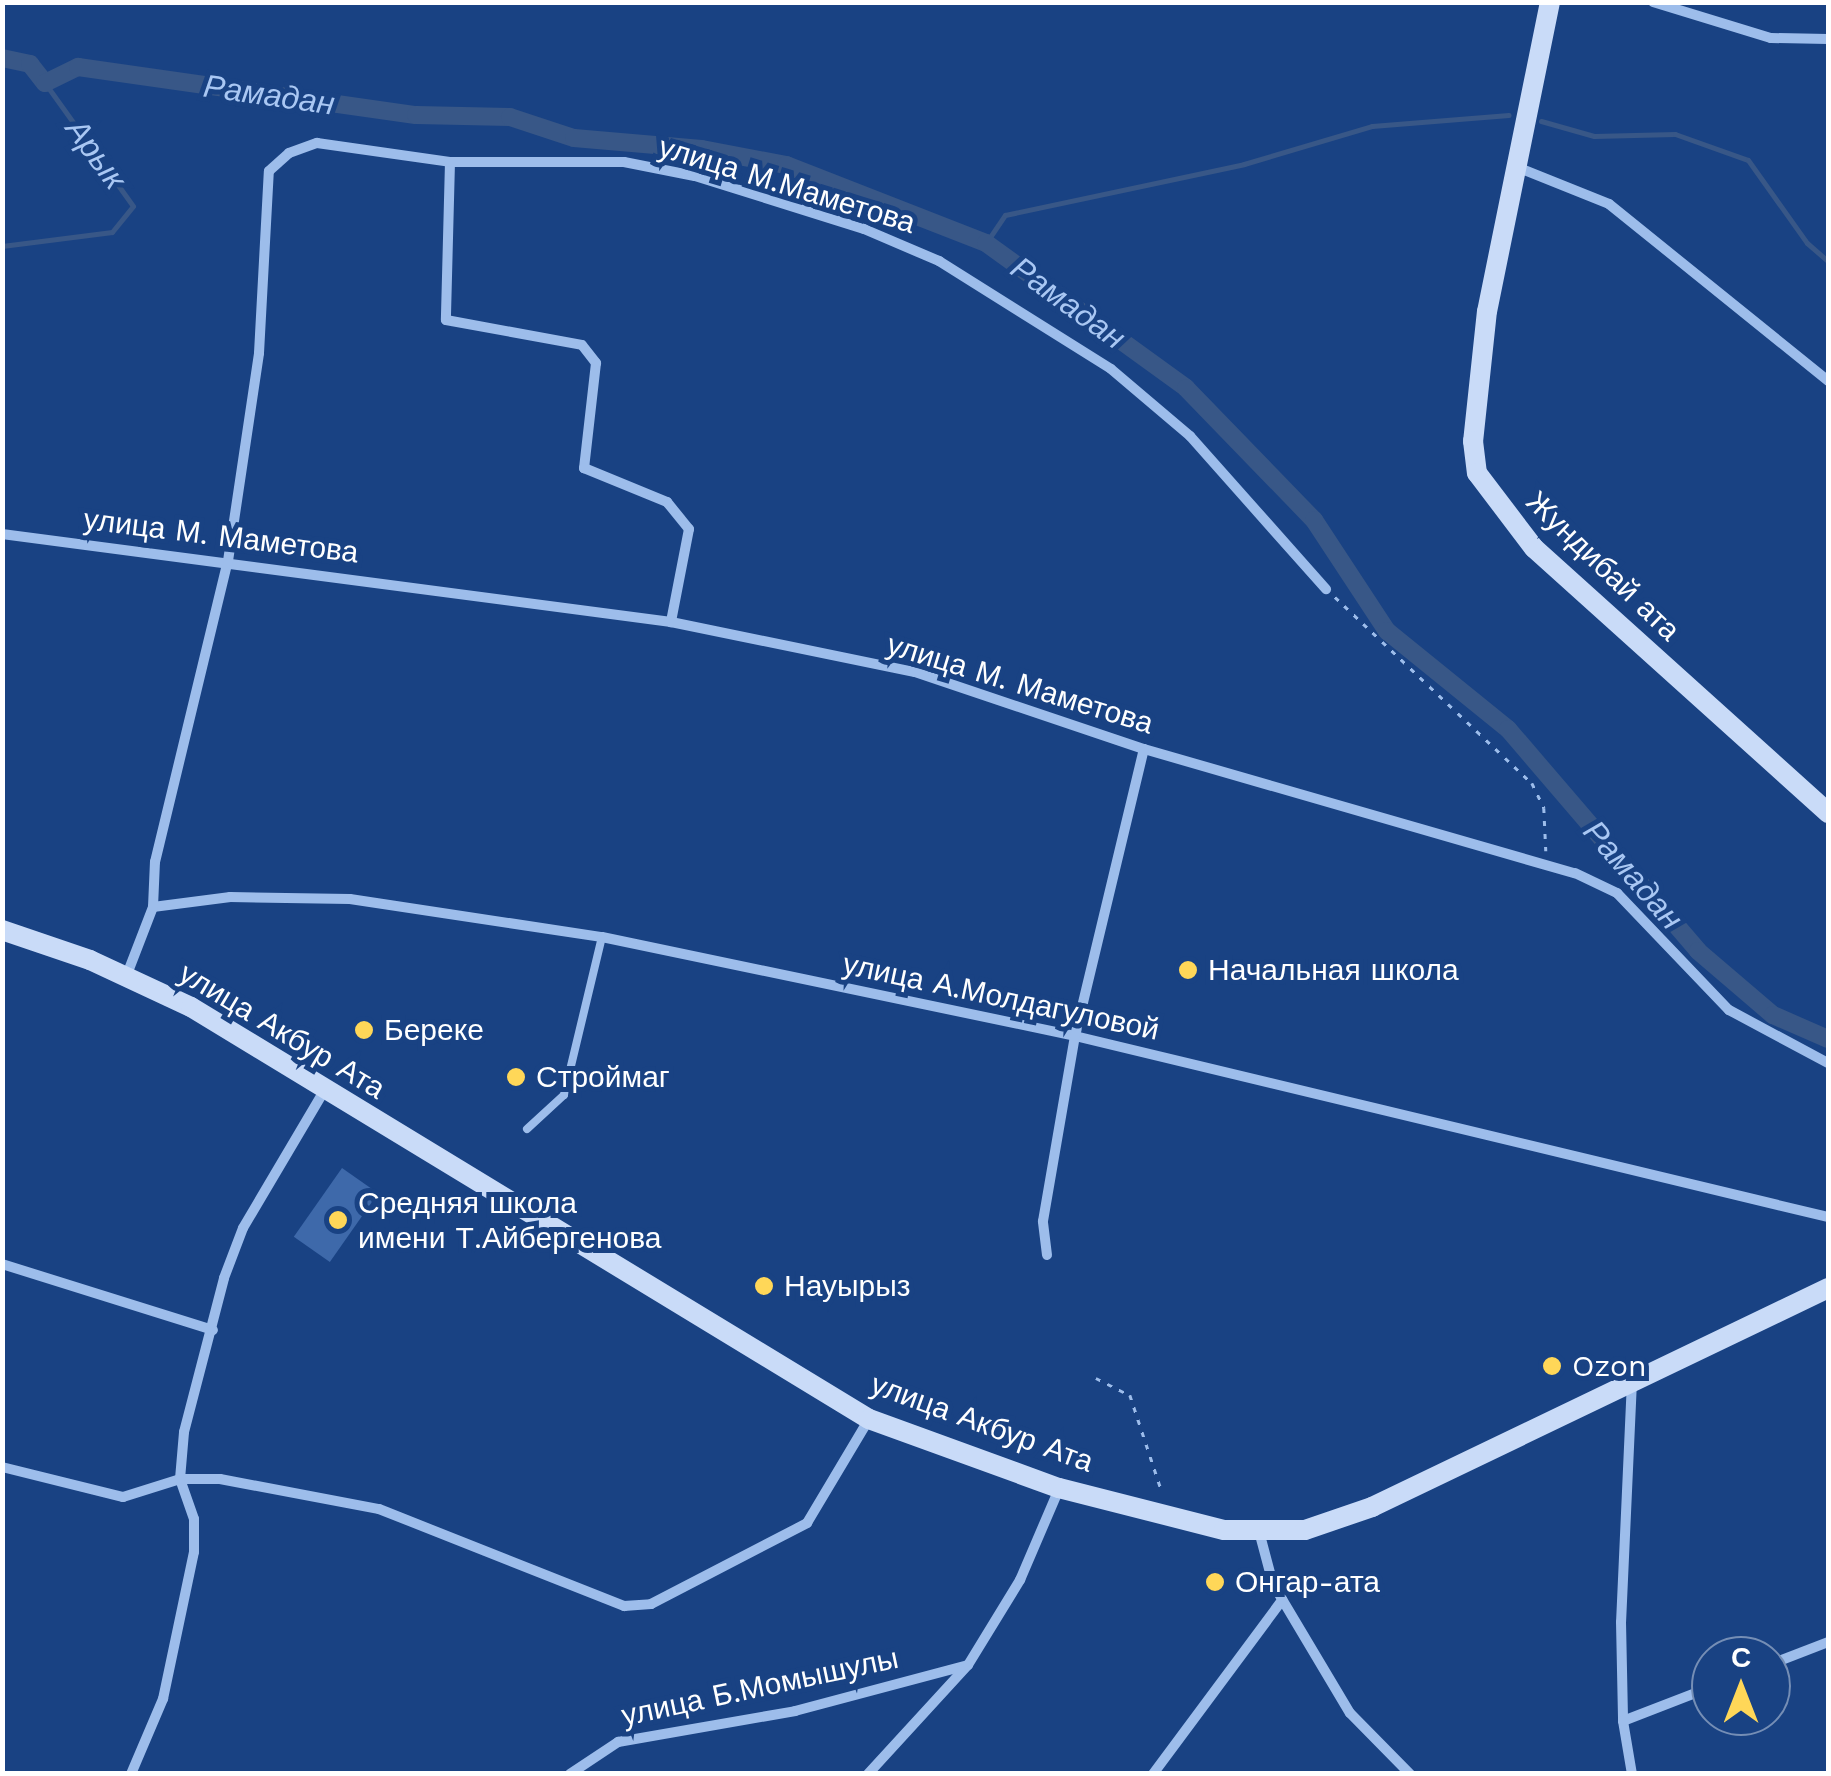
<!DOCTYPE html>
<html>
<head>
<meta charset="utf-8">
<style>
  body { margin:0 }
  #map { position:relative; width:1831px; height:1776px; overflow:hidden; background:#194283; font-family:"Work Sans",sans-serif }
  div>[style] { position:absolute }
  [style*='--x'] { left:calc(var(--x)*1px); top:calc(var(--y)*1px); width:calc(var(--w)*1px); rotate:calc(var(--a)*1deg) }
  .stream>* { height:5px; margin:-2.5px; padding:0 2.5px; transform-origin:2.5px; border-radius:2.5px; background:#385787 }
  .canal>* { height:18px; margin:-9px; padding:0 9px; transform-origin:9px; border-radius:9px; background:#385787 }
  .building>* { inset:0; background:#3e69aa; transform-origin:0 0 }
  .path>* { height:2.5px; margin-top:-1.25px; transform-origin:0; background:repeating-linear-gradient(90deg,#9dbdeb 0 5px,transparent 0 13px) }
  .lane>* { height:8px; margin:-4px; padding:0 4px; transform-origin:4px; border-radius:4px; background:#9dbdeb }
  .street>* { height:10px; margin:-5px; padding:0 5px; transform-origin:5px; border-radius:5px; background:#9dbdeb }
  .secondary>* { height:20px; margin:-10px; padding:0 10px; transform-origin:10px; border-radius:10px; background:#c9dbf8 }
  .dots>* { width:28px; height:28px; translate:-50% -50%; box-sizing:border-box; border:5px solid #194283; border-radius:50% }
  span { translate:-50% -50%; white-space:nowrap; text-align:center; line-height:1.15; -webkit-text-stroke:10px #194283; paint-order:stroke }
  .street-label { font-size:30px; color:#fff }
  .poi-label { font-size:30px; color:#fff }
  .left { translate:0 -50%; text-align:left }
  .water-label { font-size:32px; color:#a9c7f3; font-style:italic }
  .frame { position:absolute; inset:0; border:5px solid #fff; pointer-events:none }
  .north { position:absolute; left:1691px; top:1636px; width:100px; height:100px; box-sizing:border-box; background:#194283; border:2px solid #758eb5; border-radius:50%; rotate:0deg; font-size:28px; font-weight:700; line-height:40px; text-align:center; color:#fff }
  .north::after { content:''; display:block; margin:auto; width:35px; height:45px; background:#ffd758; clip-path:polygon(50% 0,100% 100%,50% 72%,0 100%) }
</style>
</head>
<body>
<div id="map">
  <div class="stream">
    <div style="--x:1541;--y:121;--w:55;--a:15.8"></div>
    <div style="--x:1594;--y:136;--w:81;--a:-1.4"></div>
    <div style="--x:1675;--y:134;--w:77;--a:19.6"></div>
    <div style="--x:1748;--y:160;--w:102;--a:54.6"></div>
    <div style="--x:1807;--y:243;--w:28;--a:41"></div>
    <div style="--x:986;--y:243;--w:34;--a:-56"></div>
    <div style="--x:1005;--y:215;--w:244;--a:-12"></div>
    <div style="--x:1244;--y:164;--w:134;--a:-16.5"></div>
    <div style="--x:1372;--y:126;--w:137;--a:-4.6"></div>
    <div style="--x:2;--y:246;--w:111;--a:-7.3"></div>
    <div style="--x:112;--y:232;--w:33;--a:-51"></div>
    <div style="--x:133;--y:206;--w:151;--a:-125.6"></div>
  </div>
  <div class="canal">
    <div style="--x:2;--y:58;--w:29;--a:12"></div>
    <div style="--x:30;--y:64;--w:24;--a:52"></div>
    <div style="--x:45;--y:83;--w:37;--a:-26"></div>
    <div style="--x:78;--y:67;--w:341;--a:8.1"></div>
    <div style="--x:416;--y:115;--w:94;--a:1.2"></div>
    <div style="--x:510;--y:117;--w:67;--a:18.2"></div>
    <div style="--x:574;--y:138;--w:128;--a:4.9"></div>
    <div style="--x:702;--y:149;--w:86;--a:10.8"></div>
    <div style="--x:786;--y:165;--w:215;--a:21.3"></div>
    <div style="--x:986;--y:243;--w:247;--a:35.9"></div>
    <div style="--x:1186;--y:388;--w:184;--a:45.9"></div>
    <div style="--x:1314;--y:520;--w:133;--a:56.7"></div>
    <div style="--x:1387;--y:631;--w:156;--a:39"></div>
    <div style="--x:1508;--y:729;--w:292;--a:49.4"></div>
    <div style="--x:1698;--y:951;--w:99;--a:40.5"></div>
    <div style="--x:1773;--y:1015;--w:60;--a:23.6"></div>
  </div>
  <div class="building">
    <div style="left:342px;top:1168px;width:44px;height:84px;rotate:35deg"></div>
  </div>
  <div class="path">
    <div style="--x:1335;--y:597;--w:271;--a:43.4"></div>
    <div style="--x:1532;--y:783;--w:28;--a:64"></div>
    <div style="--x:1544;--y:808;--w:43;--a:87.3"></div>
    <div style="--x:1096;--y:1378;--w:38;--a:27"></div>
    <div style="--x:1130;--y:1395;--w:102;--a:71.7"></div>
  </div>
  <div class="lane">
    <div style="--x:527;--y:1129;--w:50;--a:-42.6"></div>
    <div style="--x:564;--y:1095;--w:163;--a:-76.5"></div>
  </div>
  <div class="street">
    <div style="--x:1653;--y:2;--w:123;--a:17"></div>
    <div style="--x:1771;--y:38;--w:57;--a:1"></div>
    <div style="--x:450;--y:162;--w:158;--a:91.5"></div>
    <div style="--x:446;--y:320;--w:138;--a:10.4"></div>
    <div style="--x:582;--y:345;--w:23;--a:52"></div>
    <div style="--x:596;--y:363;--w:106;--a:96.5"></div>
    <div style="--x:584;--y:468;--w:90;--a:22.3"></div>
    <div style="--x:667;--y:502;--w:35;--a:51"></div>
    <div style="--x:689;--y:529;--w:95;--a:101"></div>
    <div style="--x:1517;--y:167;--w:99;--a:21.9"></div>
    <div style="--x:1609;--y:204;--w:282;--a:38.9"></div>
    <div style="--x:2;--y:534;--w:675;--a:7.49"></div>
    <div style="--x:671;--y:622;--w:249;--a:11.6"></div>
    <div style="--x:915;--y:672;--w:242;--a:18.6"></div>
    <div style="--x:1144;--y:749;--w:448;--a:16.1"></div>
    <div style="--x:1575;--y:873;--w:47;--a:25.5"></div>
    <div style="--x:1617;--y:893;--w:162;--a:46.3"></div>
    <div style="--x:1729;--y:1010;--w:112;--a:28.2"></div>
    <div style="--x:153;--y:907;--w:78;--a:-7.4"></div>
    <div style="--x:230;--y:897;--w:120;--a:1"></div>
    <div style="--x:350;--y:899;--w:255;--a:8.6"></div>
    <div style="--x:602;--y:937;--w:483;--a:11.8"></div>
    <div style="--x:1075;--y:1036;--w:774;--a:13.52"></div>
    <div style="--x:126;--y:977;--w:75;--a:-68.9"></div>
    <div style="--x:153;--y:907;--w:45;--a:-87.5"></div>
    <div style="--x:155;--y:862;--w:310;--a:-76.4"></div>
    <div style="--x:228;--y:561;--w:210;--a:-81.5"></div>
    <div style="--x:259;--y:353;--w:182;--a:-86.9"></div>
    <div style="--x:269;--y:171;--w:27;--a:-42"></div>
    <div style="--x:289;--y:153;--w:30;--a:-20"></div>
    <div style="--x:317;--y:143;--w:134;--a:8.1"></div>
    <div style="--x:450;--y:162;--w:174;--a:0"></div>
    <div style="--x:624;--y:162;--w:72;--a:11.2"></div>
    <div style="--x:695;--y:176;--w:177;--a:17.4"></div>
    <div style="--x:864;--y:229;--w:82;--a:23.1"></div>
    <div style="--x:939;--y:261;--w:203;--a:32.1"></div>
    <div style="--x:1111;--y:369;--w:104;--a:40.3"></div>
    <div style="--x:1190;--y:436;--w:205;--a:48.4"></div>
    <div style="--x:1047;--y:1255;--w:34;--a:-97"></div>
    <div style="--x:1043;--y:1221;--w:188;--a:-80.2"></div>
    <div style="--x:1075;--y:1036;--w:295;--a:-76.5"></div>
    <div style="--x:2;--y:1264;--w:221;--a:17.4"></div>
    <div style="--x:1632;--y:1381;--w:241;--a:92.6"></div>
    <div style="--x:1621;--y:1622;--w:99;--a:88.8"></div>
    <div style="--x:1623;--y:1721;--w:54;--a:80.4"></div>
    <div style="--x:2;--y:1467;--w:125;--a:13.9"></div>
    <div style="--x:123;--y:1497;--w:60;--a:-17.5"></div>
    <div style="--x:180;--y:1479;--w:40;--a:0"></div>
    <div style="--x:220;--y:1479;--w:162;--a:10.7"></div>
    <div style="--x:379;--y:1509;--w:264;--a:21.6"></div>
    <div style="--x:624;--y:1606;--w:27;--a:-4"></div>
    <div style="--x:651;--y:1604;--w:176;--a:-27.4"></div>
    <div style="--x:807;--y:1523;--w:121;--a:-59.2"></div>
    <div style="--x:1260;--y:1535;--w:51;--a:75.1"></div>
    <div style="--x:1273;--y:1584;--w:150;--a:59.2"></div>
    <div style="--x:1350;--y:1713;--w:86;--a:45.5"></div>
    <div style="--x:1771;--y:1664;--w:61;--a:-21.1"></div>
    <div style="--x:1623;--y:1721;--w:94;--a:-21.1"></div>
    <div style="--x:131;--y:1774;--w:82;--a:-66.9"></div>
    <div style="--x:163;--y:1699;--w:150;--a:-78.1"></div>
    <div style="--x:194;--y:1552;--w:33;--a:-90"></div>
    <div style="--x:194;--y:1519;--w:42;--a:-109.3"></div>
    <div style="--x:180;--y:1479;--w:47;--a:-85.1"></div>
    <div style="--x:184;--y:1432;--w:159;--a:-75.4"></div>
    <div style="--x:224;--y:1278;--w:53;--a:-69.2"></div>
    <div style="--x:243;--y:1228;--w:159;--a:-59.4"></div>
    <div style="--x:570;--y:1774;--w:58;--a:-33.7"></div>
    <div style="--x:618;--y:1742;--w:180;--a:-9.9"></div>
    <div style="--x:795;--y:1711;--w:179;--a:-14.9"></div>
    <div style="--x:868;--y:1774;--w:148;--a:-47.5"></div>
    <div style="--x:968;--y:1665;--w:100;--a:-58.5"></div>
    <div style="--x:1020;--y:1580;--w:99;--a:-66.8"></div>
    <div style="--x:1153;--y:1774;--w:217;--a:-53.4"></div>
  </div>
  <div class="secondary">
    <div style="--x:1550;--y:2;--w:315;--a:101.5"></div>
    <div style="--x:1487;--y:311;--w:131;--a:96.1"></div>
    <div style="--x:1473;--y:441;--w:32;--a:83"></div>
    <div style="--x:1477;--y:473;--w:94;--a:52.8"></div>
    <div style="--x:1534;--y:548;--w:396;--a:42"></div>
    <div style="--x:2;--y:930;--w:93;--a:18.8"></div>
    <div style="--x:90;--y:960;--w:111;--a:25"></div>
    <div style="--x:191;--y:1007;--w:793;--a:31.29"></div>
    <div style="--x:869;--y:1419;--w:202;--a:20"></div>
    <div style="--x:1059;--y:1488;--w:170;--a:14.3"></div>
    <div style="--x:1224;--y:1530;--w:81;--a:0"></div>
    <div style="--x:1305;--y:1530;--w:71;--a:-18.9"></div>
    <div style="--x:1372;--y:1507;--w:506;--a:-25.65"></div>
  </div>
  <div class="dots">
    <div style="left:1188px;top:970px;background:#ffd758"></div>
    <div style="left:364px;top:1030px;background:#ffd758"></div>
    <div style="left:516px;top:1077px;background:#ffd758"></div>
    <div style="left:338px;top:1220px;background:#ffd758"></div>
    <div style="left:764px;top:1286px;background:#ffd758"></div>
    <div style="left:1552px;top:1366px;background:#ffd758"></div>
    <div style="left:1215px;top:1582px;background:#ffd758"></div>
  </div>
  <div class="street-label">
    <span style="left:787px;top:185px;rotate:17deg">улица М.Маметова</span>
    <span style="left:221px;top:536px;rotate:7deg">улица М. Маметова</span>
    <span style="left:1603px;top:566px;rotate:44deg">Жундибай ата</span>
    <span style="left:1020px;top:684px;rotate:17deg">улица М. Маметова</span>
    <span style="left:1001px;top:997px;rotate:12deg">улица А.Молдагуловой</span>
    <span style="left:282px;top:1031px;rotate:31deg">улица Акбур Ата</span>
    <span style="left:982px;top:1423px;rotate:20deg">улица Акбур Ата</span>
    <span style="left:760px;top:1687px;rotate:-12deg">улица Б.Момышулы</span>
  </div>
  <div class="poi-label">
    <span class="left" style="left:1208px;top:970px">Начальная школа</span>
    <span class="left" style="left:384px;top:1030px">Береке</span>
    <span class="left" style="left:536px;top:1077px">Строймаг</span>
    <span class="left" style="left:358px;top:1220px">Средняя школа<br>имени Т.Айбергенова</span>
    <span class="left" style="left:784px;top:1286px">Науырыз</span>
    <span class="left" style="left:1572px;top:1366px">Ozon</span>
    <span class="left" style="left:1235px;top:1582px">Онгар-ата</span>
  </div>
  <div class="water-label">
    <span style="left:269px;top:95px;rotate:8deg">Рамадан</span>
    <span style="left:96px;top:154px;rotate:54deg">Арык</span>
    <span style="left:1068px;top:303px;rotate:36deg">Рамадан</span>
    <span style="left:1633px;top:875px;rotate:49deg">Рамадан</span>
  </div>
  <div class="frame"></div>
  <div class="north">С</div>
</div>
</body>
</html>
